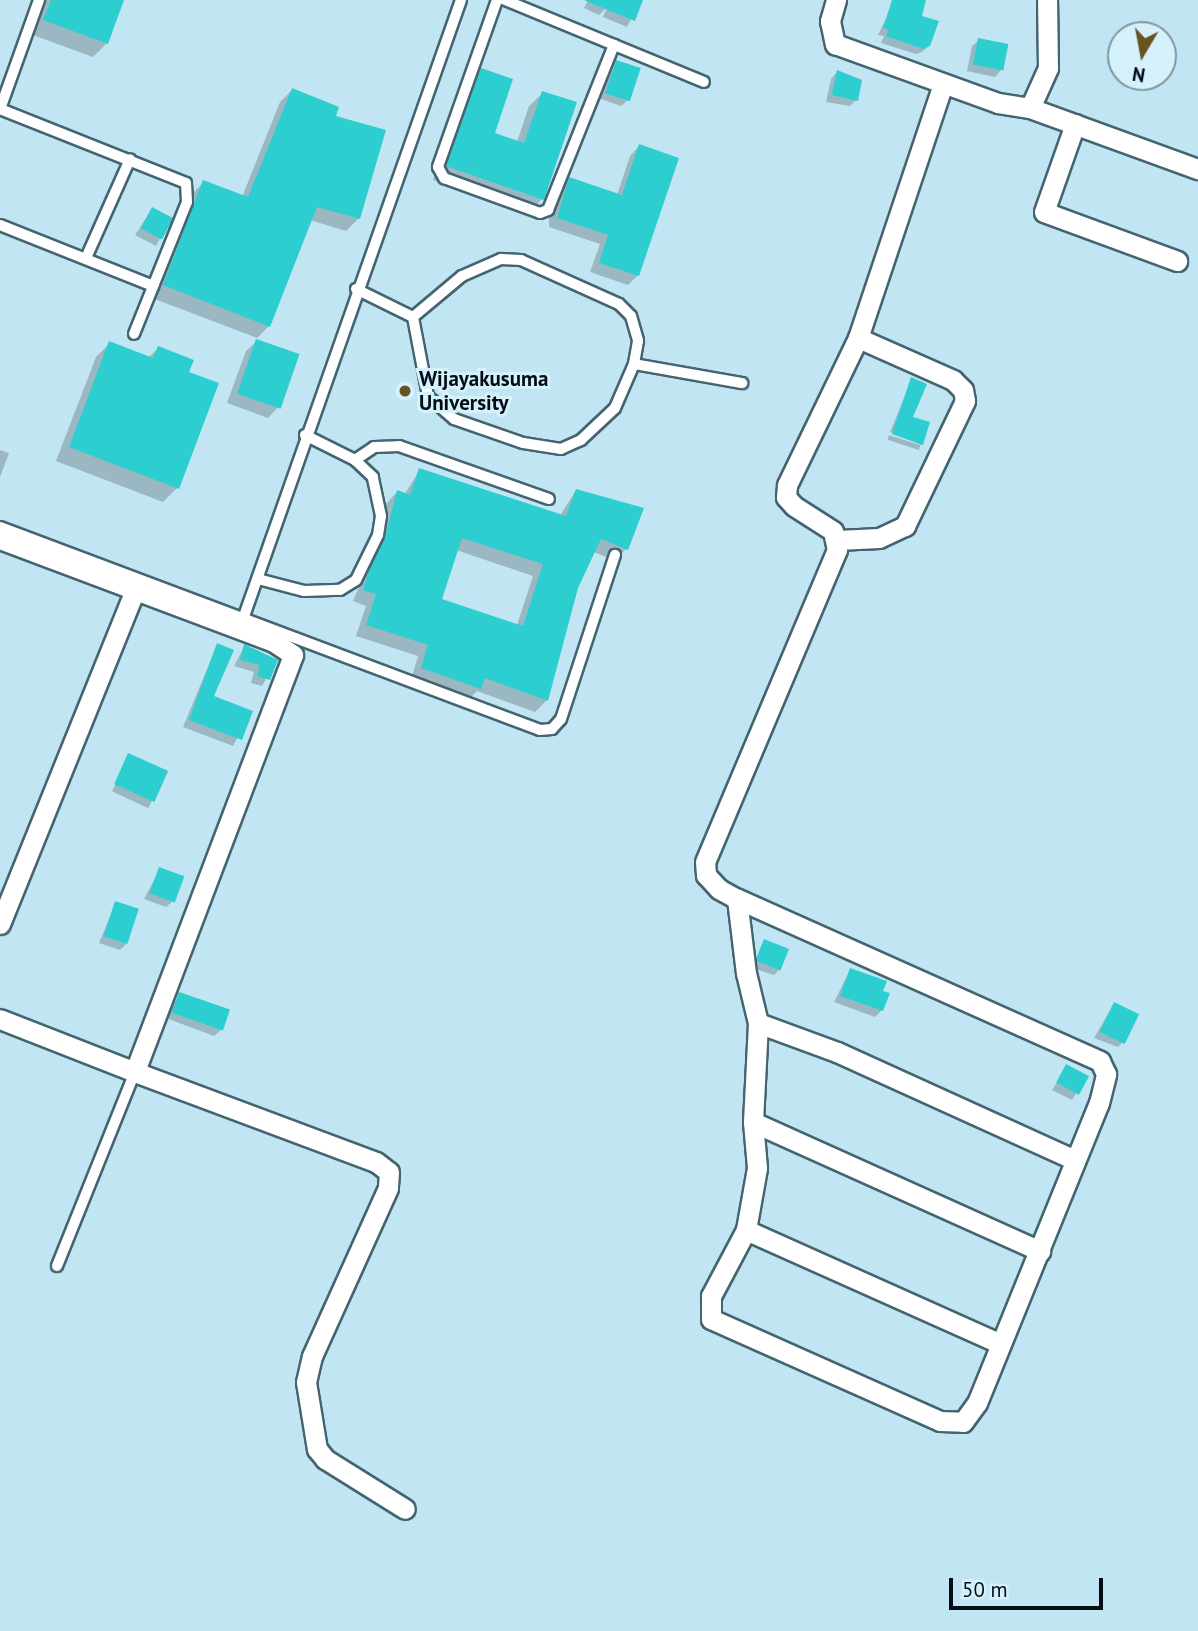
<!DOCTYPE html>
<html>
<head>
<meta charset="utf-8">
<style>
  body { margin:0 }
  #map { position:relative; width:1198px; height:1631px; overflow:hidden; background:#c2e5f3; font-family:"PT Sans",sans-serif }
  div>[style] { position:absolute }
  [style*='--x'] { left:calc(var(--x)*1px); top:calc(var(--y)*1px); width:calc(var(--w)*1px); rotate:calc(var(--a)*1deg) }
  .shadow>* { inset:0; background:#0003; transform-origin:0 0 }
  .building>* { inset:0; background:#2dced0; transform-origin:0 0 }
  .roads { filter:drop-shadow(2px 0 #446470) drop-shadow(-2px 0 #446470) drop-shadow(0 2px #446470) drop-shadow(0 -2px #446470) }
  .lane>* { height:10px; margin:-5px; padding:0 5px; transform-origin:5px; border-radius:5px; background:#fff }
  .street>* { height:19px; margin:-9.5px; padding:0 9.5px; transform-origin:9.5px; border-radius:9.5px; background:#fff }
  .dots>* { width:19px; height:19px; translate:-50% -50%; box-sizing:border-box; border:4px solid #d5f1fc; border-radius:50% }
  span { translate:-50% -50%; white-space:nowrap; text-align:center; line-height:1.15; -webkit-text-stroke:6px #d5f1fc; paint-order:stroke }
  .poi-label { font-size:21px; color:#030e13; font-weight:700 }
  .left { translate:0 -50%; text-align:left }
  .north { position:absolute; left:1107px; top:21px; width:70px; height:70px; box-sizing:border-box; background:#d5f1fc; border:2px solid #81969f; border-radius:50%; rotate:190deg; font-size:19px; font-weight:700; line-height:28px; text-align:center; color:#030e13 }
  .north::after { content:''; display:block; margin:auto; width:24px; height:32px; background:#695322; clip-path:polygon(50% 0,100% 100%,50% 72%,0 100%) }
  .scale { position:absolute; left:949px; top:1578px; width:154px; height:32px; box-sizing:border-box; border:4px solid #030e13; border-top:0; padding-left:9px; font-size:21px; line-height:24px; white-space:nowrap; color:#030e13; -webkit-text-stroke:5px #d5f1fc; paint-order:stroke }
</style>
</head>
<body>
<div id="map">
  <div class="shadow">
    <div style="clip-path:polygon(43px 0,123px 0,107px 43px,93px 57px,30px 34px)"></div>
    <div style="clip-path:polygon(588px 0,641px 0,627px 27px,603px 17px,607px 7px,599px 15px,584px 8px)"></div>
    <div style="clip-path:polygon(895px 0,924px 0,920px 17px,929px 45px,922px 52px,916px 54px,881px 43px,884px 36px,878px 35px)"></div>
    <div style="clip-path:polygon(979px 40px,1001px 70px,995px 77px,967px 71px,972px 46px)"></div>
    <div style="clip-path:polygon(617px 62px,628px 100px,621px 106px,598px 98px)"></div>
    <div style="clip-path:polygon(481px 70px,493px 134px,517px 142px,529px 106px,543px 93px,542px 199px,529px 213px,433px 180px,467px 84px)"></div>
    <div style="clip-path:polygon(837px 72px,856px 100px,850px 106px,826px 102px,831px 79px)"></div>
    <div style="clip-path:polygon(292px 90px,333px 117px,359px 218px,346px 231px,310px 220px,269px 326px,257px 338px,152px 298px,192px 194px,204px 182px,242px 197px,280px 102px)"></div>
    <div style="clip-path:polygon(639px 146px,638px 275px,628px 285px,590px 272px,600px 244px,549px 227px,549px 216px,560px 189px,570px 179px,617px 195px,630px 156px)"></div>
    <div style="clip-path:polygon(152px 209px,171px 218px,156px 246px,135px 235px)"></div>
    <div style="clip-path:polygon(257px 341px,278px 407px,268px 418px,227px 403px,246px 351px)"></div>
    <div style="clip-path:polygon(110px 343px,148px 358px,158px 348px,187px 373px,177px 488px,163px 502px,56px 461px,96px 357px)"></div>
    <div style="clip-path:polygon(912px 379px,910px 418px,921px 444px,921px 445px,890px 432px)"></div>
    <div style="left:889px;top:435px;width:33px;height:5px;rotate:18deg"></div>
    <div style="clip-path:polygon(0 450px,9px 453px,0 477px)"></div>
    <div style="clip-path:polygon(evenodd,420px 470px,560px 516px,576px 490px,626px 549px,615px 560px,593px 552px,576px 588px,546px 701px,535px 712px,477px 691px,468px 700px,411px 680px,418px 656px,356px 636px,366px 606px,353px 601px,374px 551px,386px 504px,397px 492px,404px 495px,420px 470px,456px 550px,533px 576px,517px 625px,440px 600px,456px 550px)"></div>
    <div style="clip-path:polygon(217px 645px,212px 697px,251px 712px,233px 746px,183px 727px)"></div>
    <div style="clip-path:polygon(244px 647px,276px 661px,262px 686px,251px 683px,254px 672px,234px 666px)"></div>
    <div style="left:129px;top:755px;width:40px;height:40px;rotate:25deg"></div>
    <div style="clip-path:polygon(160px 869px,173px 901px,166px 907px,144px 899px)"></div>
    <div style="clip-path:polygon(116px 903px,127px 943px,120px 950px,99px 943px)"></div>
    <div style="clip-path:polygon(765px 941px,781px 968px,774px 975px,752px 968px)"></div>
    <div style="clip-path:polygon(850px 970px,881px 992px,882px 1010px,875px 1017px,834px 1002px)"></div>
    <div style="clip-path:polygon(179px 994px,221px 1030px,214px 1036px,166px 1018px)"></div>
    <div style="clip-path:polygon(1114px 1004px,1125px 1040px,1118px 1047px,1094px 1038px)"></div>
    <div style="clip-path:polygon(1067px 1067px,1087px 1076px,1072px 1100px,1052px 1090px)"></div>
  </div>
  <div class="building">
    <div style="clip-path:polygon(51px 0,124px 0,108px 44px,43px 20px)"></div>
    <div style="clip-path:polygon(584px 0,643px 0,635px 21px)"></div>
    <div style="clip-path:polygon(892px 0,926px 0,922px 16px,939px 21px,930px 46px,924px 49px,886px 36px,889px 30px,883px 28px)"></div>
    <div style="left:978px;top:38px;width:31px;height:27px;rotate:11deg"></div>
    <div style="left:616px;top:60px;width:26px;height:35px;rotate:18deg"></div>
    <div style="clip-path:polygon(481px 68px,513px 79px,495px 133px,524px 143px,542px 91px,577px 102px,544px 200px,446px 166px)"></div>
    <div style="clip-path:polygon(837px 70px,862px 80px,858px 101px,832px 95px)"></div>
    <div style="clip-path:polygon(292px 88px,339px 107px,336px 116px,386px 130px,360px 219px,317px 207px,270px 327px,163px 285px,203px 180px,248px 197px)"></div>
    <div style="clip-path:polygon(639px 144px,679px 158px,639px 276px,599px 263px,608px 235px,557px 218px,569px 177px,622px 195px)"></div>
    <div style="left:152px;top:207px;width:24px;height:24px;rotate:28deg"></div>
    <div style="left:256px;top:339px;width:46px;height:58px;rotate:19deg"></div>
    <div style="clip-path:polygon(109px 341px,153px 358px,158px 346px,194px 360px,189px 372px,219px 383px,179px 489px,69px 447px)"></div>
    <div style="clip-path:polygon(911px 377px,927px 384px,913px 417px,930px 422px,923px 445px,892px 434px)"></div>
    <div style="clip-path:polygon(evenodd,419px 468px,566px 516px,576px 489px,644px 508px,628px 550px,601px 539px,578px 588px,548px 701px,485px 678px,481px 689px,421px 668px,428px 645px,366px 625px,376px 594px,363px 590px,369px 570px,385px 538px,397px 490px,410px 495px,419px 468px,462px 538px,543px 564px,523px 626px,442px 599px,462px 538px)"></div>
    <div style="clip-path:polygon(217px 643px,234px 650px,214px 696px,253px 711px,242px 740px,189px 720px)"></div>
    <div style="clip-path:polygon(244px 644px,278px 660px,270px 680px,257px 676px,260px 665px,240px 660px)"></div>
    <div style="left:128px;top:753px;width:44px;height:34px;rotate:24deg"></div>
    <div style="left:159px;top:867px;width:27px;height:28px;rotate:20deg"></div>
    <div style="left:115px;top:901px;width:25px;height:37px;rotate:18deg"></div>
    <div style="left:764px;top:939px;width:27px;height:23px;rotate:22deg"></div>
    <div style="clip-path:polygon(850px 968px,887px 981px,883px 991px,890px 993px,883px 1011px,840px 996px)"></div>
    <div style="left:179px;top:992px;width:54px;height:22px;rotate:19deg"></div>
    <div style="left:1114px;top:1002px;width:28px;height:33px;rotate:26deg"></div>
    <div style="left:1066px;top:1064px;width:26px;height:21px;rotate:28deg"></div>
  </div>
  <div class="roads">
    <div class="lane">
      <div style="--x:497;--y:0;--w:177;--a:109.5"></div>
      <div style="--x:438;--y:167;--w:13;--a:61"></div>
      <div style="--x:444;--y:178;--w:102;--a:20"></div>
      <div style="--x:540;--y:213;--w:9;--a:-21"></div>
      <div style="--x:548;--y:210;--w:178;--a:-68.2"></div>
      <div style="--x:505;--y:0;--w:215;--a:22.4"></div>
      <div style="--x:0;--y:109;--w:200;--a:21.7"></div>
      <div style="--x:186;--y:183;--w:19;--a:87"></div>
      <div style="--x:187;--y:202;--w:142;--a:111.9"></div>
      <div style="--x:0;--y:109;--w:116;--a:-70.3"></div>
      <div style="--x:0;--y:225;--w:165;--a:21.7"></div>
      <div style="--x:86;--y:258;--w:108;--a:-66"></div>
      <div style="--x:501;--y:259;--w:20;--a:3"></div>
      <div style="--x:521;--y:260;--w:107;--a:24.2"></div>
      <div style="--x:619;--y:304;--w:17;--a:45"></div>
      <div style="--x:631;--y:316;--w:26;--a:74"></div>
      <div style="--x:638;--y:341;--w:23;--a:100"></div>
      <div style="--x:634;--y:364;--w:48;--a:113.4"></div>
      <div style="--x:615;--y:408;--w:47;--a:136.7"></div>
      <div style="--x:581;--y:440;--w:22;--a:156"></div>
      <div style="--x:561;--y:449;--w:38;--a:-171"></div>
      <div style="--x:523;--y:443;--w:73;--a:-160.8"></div>
      <div style="--x:454;--y:419;--w:35;--a:-139"></div>
      <div style="--x:428;--y:396;--w:80;--a:-100.8"></div>
      <div style="--x:413;--y:317;--w:64;--a:-39.9"></div>
      <div style="--x:462;--y:276;--w:43;--a:-23.6"></div>
      <div style="--x:356;--y:289;--w:64;--a:26.2"></div>
      <div style="--x:634;--y:364;--w:110;--a:10"></div>
      <div style="--x:355;--y:460;--w:23;--a:-34"></div>
      <div style="--x:374;--y:447;--w:25;--a:-2"></div>
      <div style="--x:399;--y:446;--w:159;--a:19.5"></div>
      <div style="--x:0;--y:527;--w:577;--a:20.6"></div>
      <div style="--x:540;--y:730;--w:12;--a:-5"></div>
      <div style="--x:552;--y:729;--w:13;--a:-48"></div>
      <div style="--x:561;--y:719;--w:173;--a:-71.8"></div>
      <div style="--x:258;--y:579;--w:48;--a:14.6"></div>
      <div style="--x:304;--y:591;--w:36;--a:-2"></div>
      <div style="--x:340;--y:590;--w:19;--a:-32"></div>
      <div style="--x:356;--y:580;--w:50;--a:-63.9"></div>
      <div style="--x:378;--y:535;--w:19;--a:-81"></div>
      <div style="--x:381;--y:516;--w:40;--a:-102"></div>
      <div style="--x:373;--y:477;--w:25;--a:-137"></div>
      <div style="--x:355;--y:460;--w:56;--a:-153.4"></div>
      <div style="--x:243;--y:619;--w:656;--a:-70.6"></div>
      <div style="--x:57;--y:1266;--w:209;--a:-68.1"></div>
    </div>
    <div class="street">
      <div style="--x:836;--y:0;--w:22;--a:106"></div>
      <div style="--x:830;--y:21;--w:24;--a:78"></div>
      <div style="--x:835;--y:44;--w:173;--a:19.9"></div>
      <div style="--x:998;--y:103;--w:32;--a:9"></div>
      <div style="--x:1030;--y:108;--w:44;--a:-65.8"></div>
      <div style="--x:1048;--y:68;--w:68;--a:-90.8"></div>
      <div style="--x:1030;--y:108;--w:179;--a:20"></div>
      <div style="--x:1075;--y:124;--w:93;--a:109.4"></div>
      <div style="--x:1044;--y:212;--w:142;--a:20.2"></div>
      <div style="--x:0;--y:539;--w:293;--a:20.6"></div>
      <div style="--x:274;--y:642;--w:23;--a:34"></div>
      <div style="--x:293;--y:655;--w:446;--a:110.8"></div>
      <div style="--x:135;--y:1072;--w:145;--a:-158.6"></div>
      <div style="--x:837;--y:540;--w:42;--a:-2.7"></div>
      <div style="--x:879;--y:538;--w:29;--a:-25"></div>
      <div style="--x:905;--y:526;--w:139;--a:-64.4"></div>
      <div style="--x:965;--y:401;--w:11;--a:-100"></div>
      <div style="--x:963;--y:390;--w:14;--a:-135"></div>
      <div style="--x:953;--y:380;--w:104;--a:-156.1"></div>
      <div style="--x:737;--y:899;--w:75;--a:83.1"></div>
      <div style="--x:746;--y:973;--w:51;--a:76.5"></div>
      <div style="--x:758;--y:1023;--w:99;--a:92.9"></div>
      <div style="--x:753;--y:1122;--w:46;--a:85"></div>
      <div style="--x:757;--y:1168;--w:63;--a:100.1"></div>
      <div style="--x:746;--y:1230;--w:75;--a:117.9"></div>
      <div style="--x:711;--y:1296;--w:23;--a:90"></div>
      <div style="--x:711;--y:1319;--w:251;--a:24"></div>
      <div style="--x:940;--y:1421;--w:23;--a:2"></div>
      <div style="--x:963;--y:1422;--w:24;--a:-54"></div>
      <div style="--x:977;--y:1403;--w:324;--a:-67.9"></div>
      <div style="--x:1099;--y:1103;--w:30;--a:-76"></div>
      <div style="--x:1106;--y:1074;--w:14;--a:-115"></div>
      <div style="--x:1100;--y:1061;--w:398;--a:-155.9"></div>
      <div style="--x:737;--y:899;--w:21;--a:-151"></div>
      <div style="--x:719;--y:889;--w:19;--a:-133"></div>
      <div style="--x:706;--y:875;--w:13;--a:-94"></div>
      <div style="--x:705;--y:862;--w:339;--a:-67.1"></div>
      <div style="--x:837;--y:550;--w:19;--a:-102"></div>
      <div style="--x:833;--y:531;--w:46;--a:-147.3"></div>
      <div style="--x:794;--y:506;--w:12;--a:-132"></div>
      <div style="--x:786;--y:497;--w:12;--a:-85"></div>
      <div style="--x:787;--y:485;--w:163;--a:-64.2"></div>
      <div style="--x:858;--y:338;--w:268;--a:-71.5"></div>
      <div style="--x:0;--y:924;--w:362;--a:-68"></div>
      <div style="--x:758;--y:1023;--w:84;--a:20.2"></div>
      <div style="--x:837;--y:1052;--w:261;--a:24.4"></div>
      <div style="--x:135;--y:1072;--w:257;--a:20.5"></div>
      <div style="--x:376;--y:1162;--w:16;--a:38"></div>
      <div style="--x:389;--y:1172;--w:16;--a:94"></div>
      <div style="--x:388;--y:1188;--w:184;--a:114.3"></div>
      <div style="--x:312;--y:1356;--w:27;--a:103"></div>
      <div style="--x:306;--y:1382;--w:68;--a:80.7"></div>
      <div style="--x:317;--y:1449;--w:13;--a:51"></div>
      <div style="--x:325;--y:1459;--w:94;--a:32"></div>
      <div style="--x:753;--y:1122;--w:315;--a:24.2"></div>
      <div style="--x:746;--y:1230;--w:279;--a:24.1"></div>
    </div>
  </div>
  <div class="dots">
    <div style="left:405px;top:391px;background:#695322"></div>
  </div>
  <div class="poi-label">
    <span class="left" style="left:419px;top:391px">Wijayakusuma<br>University</span>
  </div>
  <div class="north">N</div>
  <div class="scale">50 m</div>
</div>
</body>
</html>
